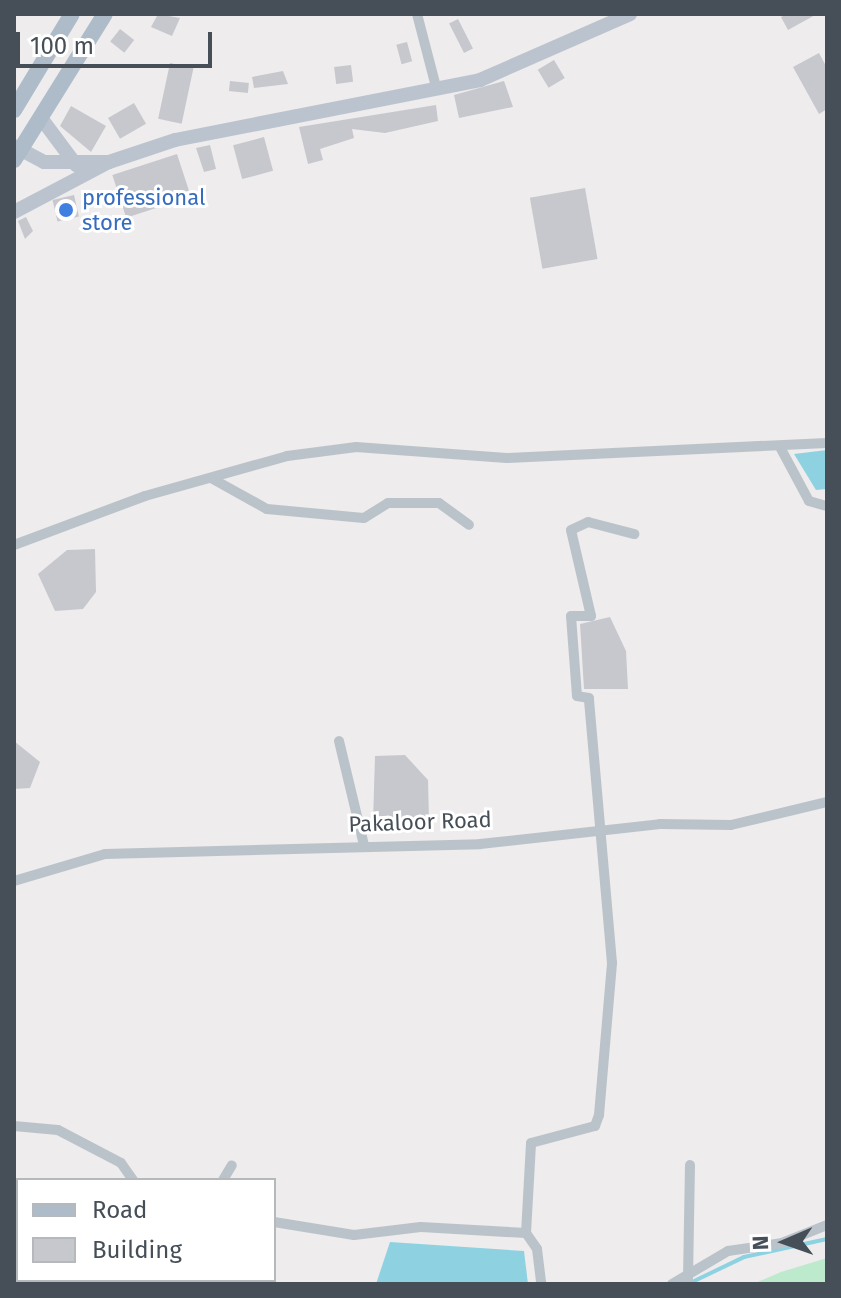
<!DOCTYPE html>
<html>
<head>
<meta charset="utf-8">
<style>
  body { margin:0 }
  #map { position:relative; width:841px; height:1298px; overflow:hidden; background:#eeecec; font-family:"Fira Sans",sans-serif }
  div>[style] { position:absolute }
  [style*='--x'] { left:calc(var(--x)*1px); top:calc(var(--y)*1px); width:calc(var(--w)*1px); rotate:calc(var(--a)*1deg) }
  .green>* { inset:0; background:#bde9cd }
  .water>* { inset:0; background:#8ed2e2 }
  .stream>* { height:4px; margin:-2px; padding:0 2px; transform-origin:2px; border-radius:2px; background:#8ed2e2 }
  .building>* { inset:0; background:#c7c8ce; transform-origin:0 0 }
  .street>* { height:10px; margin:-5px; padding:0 5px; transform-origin:5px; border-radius:5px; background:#bbc3ca }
  .secondary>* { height:14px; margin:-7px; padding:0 7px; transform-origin:7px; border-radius:7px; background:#bbc4ce }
  .primary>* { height:16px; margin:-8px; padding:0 8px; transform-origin:8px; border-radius:8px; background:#adbcc8 }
  .dots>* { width:22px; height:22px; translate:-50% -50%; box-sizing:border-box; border:4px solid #fff; border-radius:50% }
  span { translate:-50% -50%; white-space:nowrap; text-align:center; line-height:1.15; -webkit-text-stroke:6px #fff; paint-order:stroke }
  .shop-label { font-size:22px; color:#366cbe }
  .left { translate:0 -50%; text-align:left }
  .street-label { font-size:22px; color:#464f57 }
  .frame { position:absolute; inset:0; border:16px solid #464f57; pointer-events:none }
  .legend { position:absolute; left:16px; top:1178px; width:260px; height:104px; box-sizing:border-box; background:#fff; border:2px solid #b5b9bc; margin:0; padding:10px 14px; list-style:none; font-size:24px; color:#464f57 }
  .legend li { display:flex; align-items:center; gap:16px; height:40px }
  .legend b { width:40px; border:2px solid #b5b9bc }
  .north { position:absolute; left:745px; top:1202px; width:80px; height:80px; -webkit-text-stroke:6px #fff; paint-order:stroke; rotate:268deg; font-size:22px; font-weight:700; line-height:32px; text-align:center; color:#464f57 }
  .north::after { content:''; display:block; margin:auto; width:28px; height:36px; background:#464f57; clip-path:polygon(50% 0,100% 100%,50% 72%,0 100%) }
  .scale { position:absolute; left:16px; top:32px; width:196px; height:36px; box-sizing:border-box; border:4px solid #464f57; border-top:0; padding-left:10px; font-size:24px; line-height:28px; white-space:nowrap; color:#464f57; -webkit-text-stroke:6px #fff; paint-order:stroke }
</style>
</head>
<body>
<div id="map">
  <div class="green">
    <div style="clip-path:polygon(827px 1258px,827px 1284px,753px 1284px,781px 1272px)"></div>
  </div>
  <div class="water">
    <div style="clip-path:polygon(827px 450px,827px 489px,816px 490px,794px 454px)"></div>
    <div style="clip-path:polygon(390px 1242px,524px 1251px,528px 1284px,376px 1284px)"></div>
  </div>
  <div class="stream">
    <div style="--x:688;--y:1284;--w:62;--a:-25.7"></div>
    <div style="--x:744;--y:1257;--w:85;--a:-12.2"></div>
  </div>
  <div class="building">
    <div style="clip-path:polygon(158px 14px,180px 18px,172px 36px,151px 27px)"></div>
    <div style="clip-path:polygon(787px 14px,817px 14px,788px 30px,781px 17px)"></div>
    <div style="left:458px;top:19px;width:33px;height:10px;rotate:63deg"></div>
    <div style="left:120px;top:29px;width:18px;height:16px;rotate:38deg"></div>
    <div style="left:407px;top:42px;width:20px;height:11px;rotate:75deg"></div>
    <div style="clip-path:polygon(819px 53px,827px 68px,827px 109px,819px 114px,793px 67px)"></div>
    <div style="left:554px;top:60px;width:21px;height:19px;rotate:59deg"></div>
    <div style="left:170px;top:63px;width:24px;height:57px;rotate:12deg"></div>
    <div style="left:351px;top:65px;width:17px;height:17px;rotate:83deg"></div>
    <div style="clip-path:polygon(283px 71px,288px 84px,254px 88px,252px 77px)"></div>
    <div style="left:230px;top:81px;width:19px;height:10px;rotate:6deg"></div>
    <div style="clip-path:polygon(504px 81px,513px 107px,459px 118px,454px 95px)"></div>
    <div style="left:134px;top:103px;width:24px;height:30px;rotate:60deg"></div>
    <div style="clip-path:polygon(436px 105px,438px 121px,385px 133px,352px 129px,354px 138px,320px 149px,323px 160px,308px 164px,299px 127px)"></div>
    <div style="clip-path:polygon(71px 106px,106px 126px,91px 152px,60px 126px)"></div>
    <div style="left:264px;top:137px;width:35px;height:32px;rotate:75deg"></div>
    <div style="clip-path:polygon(210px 145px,216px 169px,204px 172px,196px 148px)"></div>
    <div style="left:177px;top:154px;width:45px;height:68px;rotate:72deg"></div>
    <div style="left:585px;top:188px;width:72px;height:56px;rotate:80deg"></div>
    <div style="left:74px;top:195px;width:22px;height:22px;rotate:77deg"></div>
    <div style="clip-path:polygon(26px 217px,33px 231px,25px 239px,18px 221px)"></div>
    <div style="clip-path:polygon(95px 549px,96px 592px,83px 609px,55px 611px,38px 574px,67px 550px)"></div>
    <div style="clip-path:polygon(610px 617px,626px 651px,628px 689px,584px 689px,580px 624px)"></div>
    <div style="clip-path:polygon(14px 741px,40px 762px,30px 788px,14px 789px)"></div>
    <div style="clip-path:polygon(405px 755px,428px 780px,429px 820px,373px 822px,375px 756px)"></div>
  </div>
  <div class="street">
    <div style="--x:417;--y:14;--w:75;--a:75.4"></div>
    <div style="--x:780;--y:447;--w:61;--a:61.8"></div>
    <div style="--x:809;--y:501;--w:19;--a:16"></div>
    <div style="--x:211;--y:478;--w:64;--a:29"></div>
    <div style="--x:267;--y:509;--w:97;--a:5.3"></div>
    <div style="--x:364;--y:518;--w:28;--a:-32"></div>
    <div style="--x:388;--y:503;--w:51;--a:0"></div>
    <div style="--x:439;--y:503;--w:37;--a:36"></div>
    <div style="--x:14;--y:545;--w:140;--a:-20.5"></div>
    <div style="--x:145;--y:496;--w:148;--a:-15.7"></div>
    <div style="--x:287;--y:456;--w:70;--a:-7.4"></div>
    <div style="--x:356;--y:447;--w:151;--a:4.2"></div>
    <div style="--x:507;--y:458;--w:320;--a:-2.7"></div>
    <div style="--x:339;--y:741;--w:107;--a:76.5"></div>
    <div style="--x:14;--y:881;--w:95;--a:-16.5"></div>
    <div style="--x:105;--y:854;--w:375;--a:-1.5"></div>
    <div style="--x:480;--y:844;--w:181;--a:-6.3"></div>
    <div style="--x:660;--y:824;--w:71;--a:0.8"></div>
    <div style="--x:731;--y:825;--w:99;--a:-13.5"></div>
    <div style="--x:14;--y:1126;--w:44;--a:5.2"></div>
    <div style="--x:58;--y:1130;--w:71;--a:27.6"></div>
    <div style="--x:121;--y:1163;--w:21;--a:55"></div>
    <div style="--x:223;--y:1180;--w:17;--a:-59"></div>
    <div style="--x:274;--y:1222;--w:81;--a:9.2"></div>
    <div style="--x:354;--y:1235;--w:67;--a:-6.8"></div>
    <div style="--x:421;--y:1227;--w:105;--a:3.3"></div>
    <div style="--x:526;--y:1233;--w:19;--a:55"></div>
    <div style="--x:537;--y:1249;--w:35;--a:83"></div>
    <div style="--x:526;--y:1233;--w:90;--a:-86.8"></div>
    <div style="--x:531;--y:1143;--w:66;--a:-14.9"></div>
    <div style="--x:595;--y:1126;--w:12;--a:-70"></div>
    <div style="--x:599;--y:1115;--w:153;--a:-85.1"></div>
    <div style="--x:612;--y:963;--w:266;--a:-95"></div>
    <div style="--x:589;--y:698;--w:12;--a:-171"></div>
    <div style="--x:577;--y:696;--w:80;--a:-94.3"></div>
    <div style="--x:571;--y:616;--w:20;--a:0"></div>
    <div style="--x:591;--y:616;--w:88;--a:-103.1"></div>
    <div style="--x:571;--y:530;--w:19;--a:-25"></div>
    <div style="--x:588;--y:522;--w:48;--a:14.6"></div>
    <div style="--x:688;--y:1279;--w:114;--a:-89"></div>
    <div style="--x:103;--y:1284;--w:4;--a:-76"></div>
    <div style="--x:672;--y:1284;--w:65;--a:-30.5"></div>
    <div style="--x:728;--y:1251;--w:55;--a:-8.4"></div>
    <div style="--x:782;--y:1243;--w:48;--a:-21.8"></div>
  </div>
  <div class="secondary">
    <div style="--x:41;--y:118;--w:59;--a:53.3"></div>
    <div style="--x:14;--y:146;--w:34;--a:28"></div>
    <div style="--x:44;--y:162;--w:65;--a:0"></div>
    <div style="--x:14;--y:212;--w:107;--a:-27.8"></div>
    <div style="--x:109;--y:162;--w:70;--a:-18.4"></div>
    <div style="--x:175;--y:140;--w:311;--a:-11.1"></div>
    <div style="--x:480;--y:80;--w:164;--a:-23.7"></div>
  </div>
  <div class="primary">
    <div style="--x:14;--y:110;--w:112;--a:-58.9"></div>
    <div style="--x:14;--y:160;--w:172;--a:-58.1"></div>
  </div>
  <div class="dots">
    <div style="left:66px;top:210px;background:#3f7fe0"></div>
  </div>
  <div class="shop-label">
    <span class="left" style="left:82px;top:210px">professional<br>store</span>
  </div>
  <div class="street-label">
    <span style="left:420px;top:822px;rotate:-2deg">Pakaloor Road</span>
  </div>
  <div class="frame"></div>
  <ul class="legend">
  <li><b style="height:10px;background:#adbcc8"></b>Road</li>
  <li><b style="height:22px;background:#c7c8ce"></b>Building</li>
  </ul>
  <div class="north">N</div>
  <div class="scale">100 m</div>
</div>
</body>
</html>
